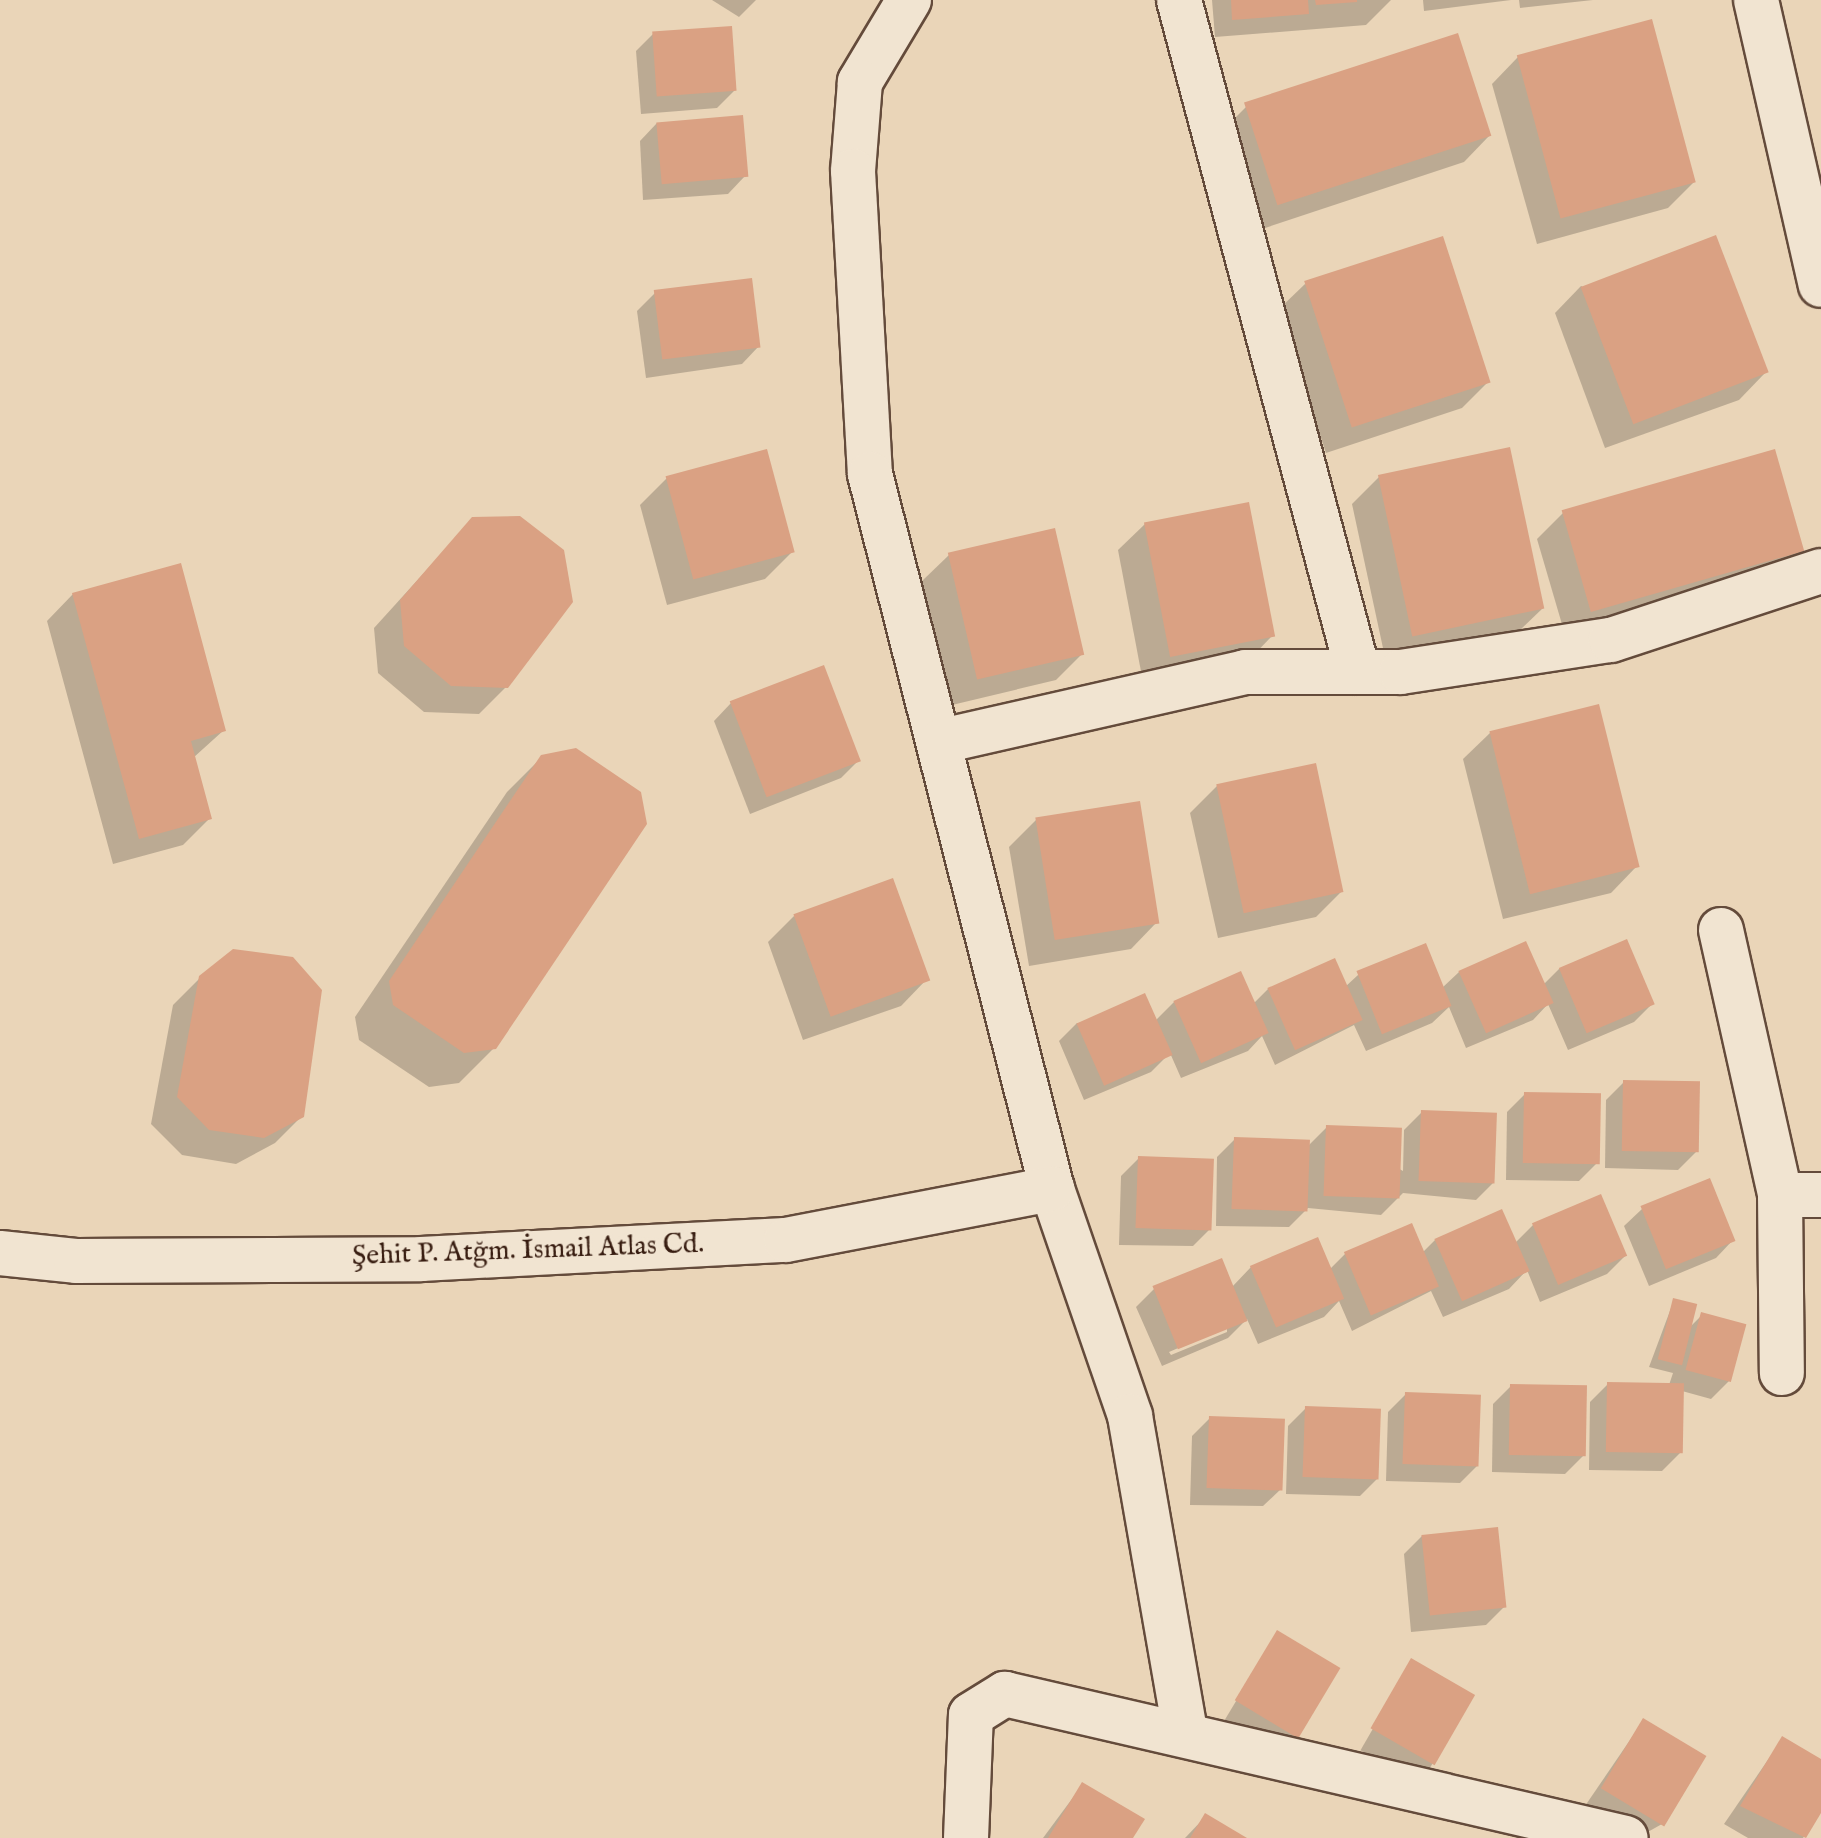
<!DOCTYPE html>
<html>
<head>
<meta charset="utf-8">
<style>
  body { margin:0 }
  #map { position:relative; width:1821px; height:1838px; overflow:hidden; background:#ead5b8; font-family:"IM FELL English",serif }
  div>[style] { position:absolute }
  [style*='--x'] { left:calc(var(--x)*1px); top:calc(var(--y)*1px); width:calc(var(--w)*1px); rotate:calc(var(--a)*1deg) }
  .shadow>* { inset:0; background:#0003; transform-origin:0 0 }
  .building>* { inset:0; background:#daa183; transform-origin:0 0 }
  .roads { filter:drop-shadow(2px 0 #644b3b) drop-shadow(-2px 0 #644b3b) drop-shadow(0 2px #644b3b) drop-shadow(0 -2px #644b3b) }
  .minor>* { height:44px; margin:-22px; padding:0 22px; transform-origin:22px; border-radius:22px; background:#f1e4d1 }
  span { translate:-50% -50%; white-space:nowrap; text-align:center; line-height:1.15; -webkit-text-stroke:6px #f1e4d1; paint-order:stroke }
  .street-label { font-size:28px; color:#381d11 }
</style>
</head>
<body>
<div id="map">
  <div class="shadow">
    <div style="clip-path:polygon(712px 0,756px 0,739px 17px)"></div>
    <div style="clip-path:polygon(1212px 0,1391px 0,1366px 25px,1215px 37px)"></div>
    <div style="clip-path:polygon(1423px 0,1511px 0,1424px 11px)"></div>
    <div style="clip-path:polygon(1519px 0,1593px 0,1520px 8px)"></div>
    <div style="clip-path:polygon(653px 34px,735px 90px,717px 108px,641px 114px,636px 51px)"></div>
    <div style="clip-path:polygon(1518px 57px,1695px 181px,1668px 208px,1537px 244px,1492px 84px)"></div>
    <div style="clip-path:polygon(1246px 107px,1490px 135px,1464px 162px,1253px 232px,1220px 133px)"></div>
    <div style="clip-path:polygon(657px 123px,745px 176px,728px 194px,643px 200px,640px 141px)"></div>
    <div style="clip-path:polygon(1305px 284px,1489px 381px,1462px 408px,1326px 453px,1278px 310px)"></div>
    <div style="clip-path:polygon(1581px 286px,1765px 373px,1739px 400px,1605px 448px,1555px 313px)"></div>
    <div style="clip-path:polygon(655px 293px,759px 346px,742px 364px,646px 378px,637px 311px)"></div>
    <div style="clip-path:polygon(1379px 477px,1543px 608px,1516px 634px,1386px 662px,1352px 504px)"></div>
    <div style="clip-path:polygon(667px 478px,792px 552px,765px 579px,667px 605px,640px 505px)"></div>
    <div style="clip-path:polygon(1563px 513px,1803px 550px,1776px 577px,1566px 638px,1537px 539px)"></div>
    <div style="clip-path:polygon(473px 519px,506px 687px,479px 714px,424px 712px,378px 673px,374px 628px)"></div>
    <div style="clip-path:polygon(1145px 524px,1272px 636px,1246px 663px,1143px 682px,1118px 550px)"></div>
    <div style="clip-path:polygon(949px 555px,1083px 653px,1056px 680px,952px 705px,922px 581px)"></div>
    <div style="clip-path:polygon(73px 594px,224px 730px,193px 758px,210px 818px,183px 845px,113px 864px,47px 621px)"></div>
    <div style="clip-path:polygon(731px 703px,859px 760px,841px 778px,750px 814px,714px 721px)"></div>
    <div style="clip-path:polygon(1490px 733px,1637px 866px,1611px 893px,1503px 919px,1463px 759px)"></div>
    <div style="clip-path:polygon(542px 757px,494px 1048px,459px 1083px,429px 1087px,359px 1040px,355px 1017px,507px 792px)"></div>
    <div style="clip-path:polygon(1217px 786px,1342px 891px,1316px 917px,1218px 938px,1190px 813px)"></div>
    <div style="clip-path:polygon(1036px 820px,1157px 922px,1131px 949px,1029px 966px,1009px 847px)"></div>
    <div style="clip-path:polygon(794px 916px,927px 979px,901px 1006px,803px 1040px,768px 942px)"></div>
    <div style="clip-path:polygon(1626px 941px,1652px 1004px,1634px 1022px,1568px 1050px,1548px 1004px,1533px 1020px,1466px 1048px,1449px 1007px,1432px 1023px,1366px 1051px,1354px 1025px,1275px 1065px,1262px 1036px,1248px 1051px,1181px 1078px,1170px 1053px,1151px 1072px,1084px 1100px,1059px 1041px,1077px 1023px,1155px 1021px,1174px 1002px,1253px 1004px,1268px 989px,1334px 961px,1345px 987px,1358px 975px,1442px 988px,1459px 972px,1543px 985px,1559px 969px)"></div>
    <div style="clip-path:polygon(200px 978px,302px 1116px,275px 1143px,236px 1164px,182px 1155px,151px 1124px,173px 1005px)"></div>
    <div style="clip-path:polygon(1624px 1082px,1696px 1152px,1678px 1170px,1605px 1168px,1606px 1100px)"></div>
    <div style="clip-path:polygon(1525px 1094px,1597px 1163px,1579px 1181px,1506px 1180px,1507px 1112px)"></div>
    <div style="clip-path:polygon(1422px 1112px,1494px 1182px,1476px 1200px,1403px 1193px,1381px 1215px,1308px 1208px,1289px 1227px,1216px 1226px,1217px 1157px,1235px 1139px,1308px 1146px,1327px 1127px,1403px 1171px,1404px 1130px)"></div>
    <div style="clip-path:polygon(1139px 1158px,1211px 1228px,1193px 1246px,1119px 1245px,1121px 1176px)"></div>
    <div style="clip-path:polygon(1642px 1209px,1733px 1240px,1716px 1258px,1649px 1286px,1624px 1226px)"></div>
    <div style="clip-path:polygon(evenodd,1534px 1224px,1625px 1256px,1607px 1274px,1540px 1302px,1527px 1270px,1509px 1289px,1443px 1317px,1431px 1291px,1352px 1331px,1339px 1301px,1324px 1317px,1258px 1344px,1247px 1319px,1228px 1338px,1162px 1366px,1136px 1307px,1154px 1289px,1232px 1287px,1251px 1267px,1330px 1269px,1345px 1254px,1411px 1226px,1422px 1253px,1435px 1240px,1515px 1243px,1534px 1224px,1227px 1327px,1227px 1332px,1171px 1355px,1169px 1352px,1227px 1327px)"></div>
    <div style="clip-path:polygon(1674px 1300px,1689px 1328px,1702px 1315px,1729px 1381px,1711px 1399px,1682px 1391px,1680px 1453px,1662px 1471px,1589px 1470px,1590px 1402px,1608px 1384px,1669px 1385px,1673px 1373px,1649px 1367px)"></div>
    <div style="clip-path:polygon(1511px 1386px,1583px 1456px,1565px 1474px,1492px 1472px,1493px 1404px)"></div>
    <div style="clip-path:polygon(1406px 1394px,1478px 1465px,1460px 1483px,1386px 1481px,1388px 1412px)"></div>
    <div style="clip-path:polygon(1306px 1408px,1378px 1478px,1360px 1496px,1286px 1494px,1288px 1426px)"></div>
    <div style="clip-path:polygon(1210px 1418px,1281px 1489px,1263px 1506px,1190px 1505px,1192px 1436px)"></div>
    <div style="clip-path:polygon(1422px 1536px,1504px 1607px,1486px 1625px,1411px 1632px,1404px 1554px)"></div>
    <div style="left:1277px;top:1633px;width:70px;height:103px;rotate:31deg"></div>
    <div style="left:1412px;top:1661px;width:69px;height:103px;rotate:30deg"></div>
    <div style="clip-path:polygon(1643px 1721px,1662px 1824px,1637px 1838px,1585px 1806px)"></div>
    <div style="clip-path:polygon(1783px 1738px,1821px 1762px,1821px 1809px,1803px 1838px,1748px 1838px,1724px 1824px)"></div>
    <div style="clip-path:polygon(1083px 1784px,1131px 1838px,1043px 1838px)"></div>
    <div style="clip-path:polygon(1206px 1816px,1243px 1838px,1185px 1838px)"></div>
  </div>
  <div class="building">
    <div style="clip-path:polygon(1231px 0,1308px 0,1309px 14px,1232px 20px)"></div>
    <div style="clip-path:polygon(1315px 0,1357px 0,1357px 2px,1316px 5px)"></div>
    <div style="left:1652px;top:19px;width:169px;height:140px;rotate:75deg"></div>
    <div style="left:732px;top:26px;width:65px;height:80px;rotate:86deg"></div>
    <div style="left:1458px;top:33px;width:108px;height:225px;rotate:72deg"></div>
    <div style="left:743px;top:115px;width:62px;height:87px;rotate:85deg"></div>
    <div style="left:1716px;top:235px;width:147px;height:145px;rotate:69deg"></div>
    <div style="left:1443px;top:236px;width:154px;height:146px;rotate:72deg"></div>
    <div style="left:752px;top:278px;width:70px;height:99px;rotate:83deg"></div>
    <div style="left:1510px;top:447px;width:165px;height:135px;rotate:78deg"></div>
    <div style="left:767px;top:449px;width:107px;height:105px;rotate:75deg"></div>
    <div style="left:1775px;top:449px;width:106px;height:222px;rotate:74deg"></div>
    <div style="left:1249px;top:502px;width:137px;height:107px;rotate:79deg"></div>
    <div style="clip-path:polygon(520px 516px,564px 550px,573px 602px,508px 688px,451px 686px,404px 646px,400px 600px,472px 517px)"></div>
    <div style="left:1055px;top:528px;width:130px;height:110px;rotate:77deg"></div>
    <div style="clip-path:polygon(181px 563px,226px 731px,191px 741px,212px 819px,139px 839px,72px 593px)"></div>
    <div style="left:824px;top:665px;width:103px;height:101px;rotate:69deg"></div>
    <div style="left:1599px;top:704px;width:168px;height:113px;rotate:76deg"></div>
    <div style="clip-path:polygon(576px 748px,641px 792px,647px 824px,496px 1049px,464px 1053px,393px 1005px,389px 981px,541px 755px)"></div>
    <div style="left:1316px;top:763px;width:132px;height:102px;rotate:78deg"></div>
    <div style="left:1140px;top:801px;width:124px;height:106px;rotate:81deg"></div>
    <div style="left:893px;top:878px;width:109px;height:106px;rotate:70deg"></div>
    <div style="left:1627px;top:939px;width:71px;height:74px;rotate:67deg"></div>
    <div style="left:1526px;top:941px;width:68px;height:74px;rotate:66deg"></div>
    <div style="left:1426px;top:943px;width:68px;height:75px;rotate:68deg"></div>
    <div style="clip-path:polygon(233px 949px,293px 957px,322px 990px,304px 1117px,264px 1138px,209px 1130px,177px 1097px,199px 976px)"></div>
    <div style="left:1335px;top:958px;width:68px;height:74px;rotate:66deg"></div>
    <div style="left:1241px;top:971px;width:68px;height:74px;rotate:66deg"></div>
    <div style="left:1145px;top:993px;width:68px;height:75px;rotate:66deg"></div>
    <div style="left:1623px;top:1080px;width:77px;height:71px;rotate:1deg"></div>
    <div style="left:1524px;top:1092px;width:77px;height:71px;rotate:1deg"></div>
    <div style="left:1421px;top:1110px;width:76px;height:71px;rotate:2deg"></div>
    <div style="left:1326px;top:1125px;width:76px;height:71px;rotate:2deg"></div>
    <div style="left:1234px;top:1137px;width:76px;height:72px;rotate:2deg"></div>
    <div style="left:1138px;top:1156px;width:76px;height:72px;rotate:2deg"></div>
    <div style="left:1710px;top:1178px;width:68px;height:75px;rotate:68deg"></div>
    <div style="left:1601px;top:1194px;width:67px;height:75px;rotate:67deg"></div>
    <div style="left:1502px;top:1209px;width:68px;height:74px;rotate:66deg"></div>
    <div style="left:1412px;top:1223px;width:69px;height:74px;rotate:67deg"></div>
    <div style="left:1318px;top:1237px;width:67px;height:74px;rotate:67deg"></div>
    <div style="left:1222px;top:1258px;width:68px;height:75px;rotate:68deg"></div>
    <div style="left:1673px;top:1298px;width:25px;height:63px;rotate:14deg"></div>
    <div style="left:1701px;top:1312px;width:47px;height:60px;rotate:15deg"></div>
    <div style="left:1607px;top:1382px;width:77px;height:70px;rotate:1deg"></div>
    <div style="left:1510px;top:1384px;width:77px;height:71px;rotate:1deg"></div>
    <div style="left:1405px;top:1392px;width:76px;height:72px;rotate:2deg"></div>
    <div style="left:1305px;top:1406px;width:76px;height:71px;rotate:2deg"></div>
    <div style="left:1209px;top:1416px;width:76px;height:72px;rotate:2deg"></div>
    <div style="left:1498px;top:1527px;width:81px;height:77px;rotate:84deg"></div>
    <div style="left:1277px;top:1630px;width:74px;height:82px;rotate:31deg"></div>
    <div style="left:1411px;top:1658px;width:74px;height:81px;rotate:30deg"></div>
    <div style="left:1643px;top:1718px;width:74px;height:82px;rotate:31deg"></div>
    <div style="clip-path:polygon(1782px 1736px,1821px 1759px,1821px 1813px,1806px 1838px,1740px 1806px)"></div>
    <div style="clip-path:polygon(1082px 1782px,1145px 1819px,1133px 1838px,1048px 1838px)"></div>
    <div style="clip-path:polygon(1205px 1813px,1247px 1838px,1190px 1838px)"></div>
  </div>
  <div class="roads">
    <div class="minor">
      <div style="--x:909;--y:0;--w:96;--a:120.9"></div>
      <div style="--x:860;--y:82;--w:89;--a:94.5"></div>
      <div style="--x:853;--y:171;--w:303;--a:86.8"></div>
      <div style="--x:870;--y:474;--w:738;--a:75.72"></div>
      <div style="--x:1052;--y:1189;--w:240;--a:71"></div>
      <div style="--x:1130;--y:1416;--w:319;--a:80.1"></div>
      <div style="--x:1179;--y:0;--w:695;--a:75.08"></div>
      <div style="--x:1756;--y:0;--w:292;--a:77.2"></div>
      <div style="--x:942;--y:741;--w:311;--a:-12.8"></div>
      <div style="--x:1245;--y:672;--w:156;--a:0"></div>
      <div style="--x:1401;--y:672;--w:212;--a:-8.7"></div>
      <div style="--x:1611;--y:640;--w:221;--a:-18.2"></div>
      <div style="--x:1721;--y:930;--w:271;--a:77.4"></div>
      <div style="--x:1780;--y:1195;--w:178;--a:89.4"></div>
      <div style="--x:1780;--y:1195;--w:41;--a:0"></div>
      <div style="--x:0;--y:1253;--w:76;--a:6"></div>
      <div style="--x:76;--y:1261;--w:345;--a:-0.3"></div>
      <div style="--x:421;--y:1259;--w:365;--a:-3"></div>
      <div style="--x:786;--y:1240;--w:271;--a:-10.9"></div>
      <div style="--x:966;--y:1838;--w:123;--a:-87.7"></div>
      <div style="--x:971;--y:1715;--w:40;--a:-32"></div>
      <div style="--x:1005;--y:1694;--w:637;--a:13.06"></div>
    </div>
  </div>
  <div class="street-label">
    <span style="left:528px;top:1251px;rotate:-2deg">Şehit P. Atğm. İsmail Atlas Cd.</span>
  </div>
</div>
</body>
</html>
